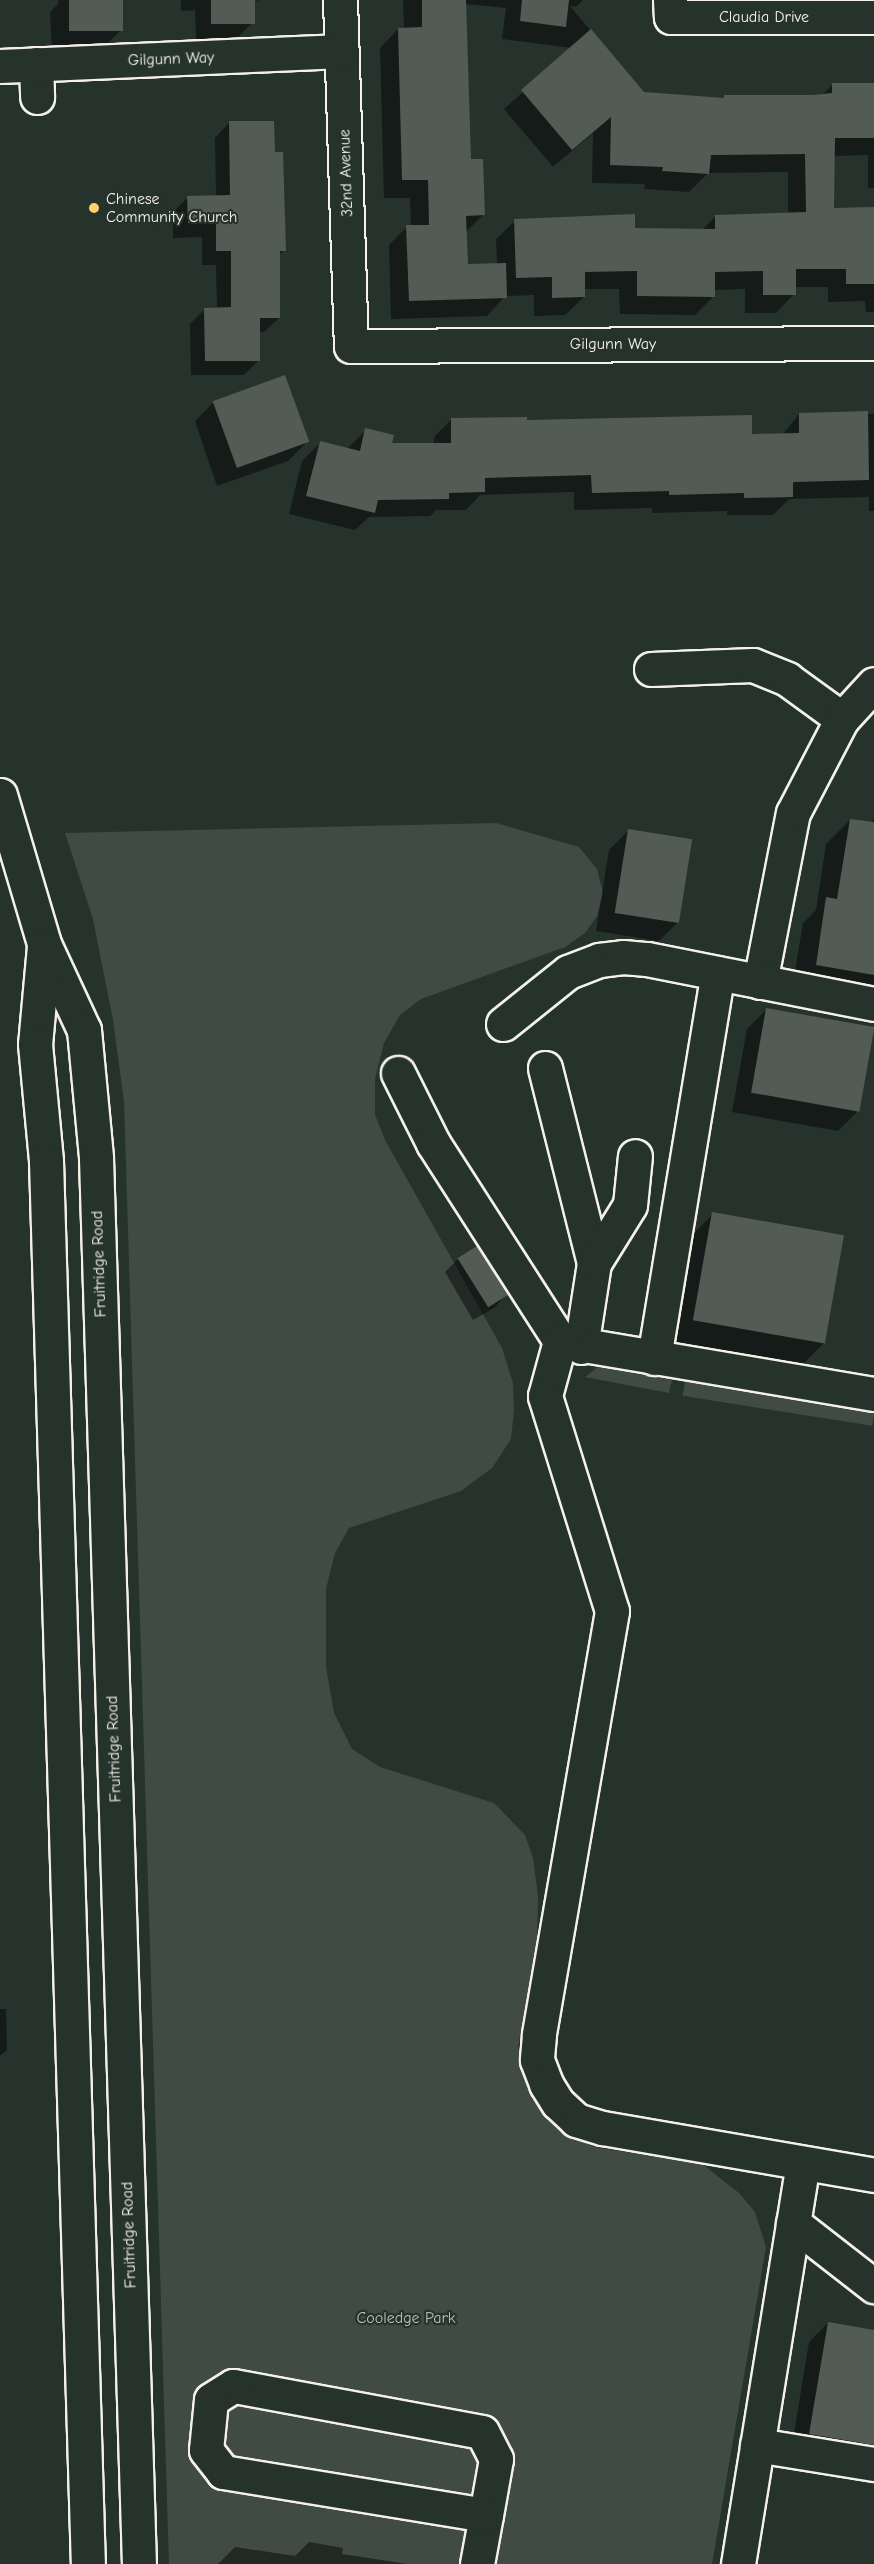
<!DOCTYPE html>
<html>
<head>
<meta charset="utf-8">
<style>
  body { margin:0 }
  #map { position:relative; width:874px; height:2564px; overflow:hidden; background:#26332d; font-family:"Comic Neue",sans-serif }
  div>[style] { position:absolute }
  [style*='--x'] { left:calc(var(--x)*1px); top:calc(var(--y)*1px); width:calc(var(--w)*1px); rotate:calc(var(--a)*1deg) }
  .green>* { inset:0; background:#414b45; transform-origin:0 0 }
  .shadow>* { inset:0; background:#0007 }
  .building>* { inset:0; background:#525c55; transform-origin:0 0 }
  .roads { filter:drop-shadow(2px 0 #f4f1e8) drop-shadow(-2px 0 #f4f1e8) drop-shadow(0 2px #f4f1e8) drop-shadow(0 -2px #f4f1e8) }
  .minor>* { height:33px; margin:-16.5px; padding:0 16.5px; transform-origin:16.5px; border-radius:16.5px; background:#26332d }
  .major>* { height:33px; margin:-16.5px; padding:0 16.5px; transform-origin:16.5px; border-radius:16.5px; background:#26332d }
  .dots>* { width:16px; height:16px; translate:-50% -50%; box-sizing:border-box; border:3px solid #26332d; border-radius:50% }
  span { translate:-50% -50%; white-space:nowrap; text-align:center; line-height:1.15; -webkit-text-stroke:4.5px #26332d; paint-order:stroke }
  .street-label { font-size:16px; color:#f4f1e8 }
  .poi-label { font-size:16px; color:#f4f1e8 }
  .left { translate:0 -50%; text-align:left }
  .park-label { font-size:16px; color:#bebfb7 }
</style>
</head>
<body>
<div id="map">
  <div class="green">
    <div style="clip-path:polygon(496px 823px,579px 847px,597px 869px,603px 893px,597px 916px,585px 933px,565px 947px,421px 999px,400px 1015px,384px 1043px,375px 1079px,375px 1115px,386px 1142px,502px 1348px,513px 1383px,514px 1410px,511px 1439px,492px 1468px,461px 1491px,349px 1528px,335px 1553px,326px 1589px,326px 1667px,334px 1713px,352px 1749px,380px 1767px,494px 1803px,525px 1835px,533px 1858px,538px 1896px,537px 1938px,518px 2047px,529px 2094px,543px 2113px,561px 2129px,594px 2147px,702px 2164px,739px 2193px,755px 2212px,766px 2247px,712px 2564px,169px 2564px,124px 1101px,113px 1020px,93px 919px,65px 833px)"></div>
    <div style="clip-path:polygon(598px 1367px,672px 1380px,669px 1393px,585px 1377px)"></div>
    <div style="left:685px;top:1381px;width:192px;height:15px;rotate:9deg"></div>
  </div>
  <div class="shadow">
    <div style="clip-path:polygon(58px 0,122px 0,123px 28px,104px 47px,52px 50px,50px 12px,58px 4px)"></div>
    <div style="clip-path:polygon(181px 0,261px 0,253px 1px,254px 21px,237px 38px,196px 39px,195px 10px,181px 11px)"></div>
    <div style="clip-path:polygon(evenodd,403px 0,583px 0,576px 7px,570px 6px,643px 93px,722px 99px,725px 97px,822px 95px,833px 84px,874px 84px,874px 188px,868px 188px,868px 155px,833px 156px,832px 209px,874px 208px,874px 312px,866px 312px,865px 301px,828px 302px,828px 287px,794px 287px,794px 294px,776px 313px,745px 313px,745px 289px,714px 290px,714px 296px,695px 315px,620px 314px,619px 289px,584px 289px,584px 297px,565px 315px,534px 316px,534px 295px,505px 296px,487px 316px,391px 319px,389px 245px,407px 227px,411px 227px,410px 198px,384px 198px,380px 48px,398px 29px,404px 29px,403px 0,465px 4px,506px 8px,502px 39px,572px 48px,504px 109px,553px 167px,593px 133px,592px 183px,645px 184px,644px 189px,689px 192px,708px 173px,788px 172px,788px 214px,716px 216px,702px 230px,633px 230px,515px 221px,496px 239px,497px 264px,466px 265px,465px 233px,483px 215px,469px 161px,465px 4px)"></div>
    <div style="clip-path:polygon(229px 123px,274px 153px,284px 250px,278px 256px,279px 318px,264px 332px,259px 332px,259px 360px,244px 375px,191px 375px,190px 324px,205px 309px,217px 309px,216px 265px,202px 265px,202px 237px,173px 238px,173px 212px,188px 197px,216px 197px,215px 138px)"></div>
    <div style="clip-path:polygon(214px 402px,307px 442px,288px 461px,217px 486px,195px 421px)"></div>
    <div style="clip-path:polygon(799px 414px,874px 414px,874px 511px,869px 511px,869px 497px,789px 499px,773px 515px,727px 515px,727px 511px,652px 513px,652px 508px,574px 510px,574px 492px,480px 495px,466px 510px,436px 510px,430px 516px,369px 517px,355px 530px,289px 514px,302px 461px,320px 443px,347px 449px,366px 430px,390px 445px,434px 444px,434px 437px,452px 419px,782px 435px)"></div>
    <div style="clip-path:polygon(874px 819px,874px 1002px,792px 989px,803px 923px,816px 910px,826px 844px,850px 820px,870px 823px)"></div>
    <div style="clip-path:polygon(628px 831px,678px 922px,659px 941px,596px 931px,609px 850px)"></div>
    <div style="clip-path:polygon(766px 1010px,857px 1112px,838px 1131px,732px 1112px,747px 1029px)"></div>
    <div style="clip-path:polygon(713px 1214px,824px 1343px,800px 1367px,671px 1345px,689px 1238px)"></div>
    <div style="clip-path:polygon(458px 1259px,506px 1295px,494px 1308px,473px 1320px,445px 1272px)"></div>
    <div style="clip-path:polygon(0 2009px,6px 2009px,7px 2050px,0 2056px)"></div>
    <div style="clip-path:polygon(828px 2323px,874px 2331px,874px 2466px,791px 2452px,809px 2342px)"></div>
    <div style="clip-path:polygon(309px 2542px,343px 2548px,342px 2554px,408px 2564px,218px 2564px,235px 2547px,295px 2556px)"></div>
  </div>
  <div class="building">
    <div style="left:69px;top:0;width:54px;height:31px"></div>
    <div style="left:211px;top:0;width:44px;height:24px"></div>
    <div style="clip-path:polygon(422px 0,466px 0,471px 159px,483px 159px,485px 215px,466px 216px,468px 264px,506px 263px,507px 298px,409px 301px,406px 225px,429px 225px,428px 180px,402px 180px,398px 28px,422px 27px)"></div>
    <div style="clip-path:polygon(522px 0,569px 0,566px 27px,520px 21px)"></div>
    <div style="clip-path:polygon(591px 29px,644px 92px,724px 98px,724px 95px,813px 95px,832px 93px,832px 83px,874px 83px,874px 138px,835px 138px,834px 208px,874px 207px,874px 284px,846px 284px,846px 269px,796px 269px,796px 295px,763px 295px,763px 271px,715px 272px,715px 297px,637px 296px,637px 271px,585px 272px,585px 297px,552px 298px,552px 277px,516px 278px,514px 219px,635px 214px,635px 228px,715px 229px,715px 215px,806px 212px,805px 154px,711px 155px,709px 174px,662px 171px,663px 167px,610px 165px,611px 117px,572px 150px,521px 90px)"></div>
    <div style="clip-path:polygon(229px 121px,274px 121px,275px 152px,283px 152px,286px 251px,280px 251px,280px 318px,260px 318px,260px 361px,205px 361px,204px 308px,231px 307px,231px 251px,216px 251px,216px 223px,188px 223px,187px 196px,230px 195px)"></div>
    <div style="left:285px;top:375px;width:71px;height:77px;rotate:70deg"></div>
    <div style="clip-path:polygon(868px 411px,869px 480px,793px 482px,793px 497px,744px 498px,744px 493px,669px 495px,669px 491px,592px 493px,591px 475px,485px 478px,485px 492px,449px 493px,449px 499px,378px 500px,375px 513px,306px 496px,320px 441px,360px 451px,365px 428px,394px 435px,392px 443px,451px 443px,451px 418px,527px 417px,527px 420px,752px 415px,752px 434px,799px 433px,799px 413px)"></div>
    <div style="clip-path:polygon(850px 819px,874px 822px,874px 975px,816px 965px,826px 897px,837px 899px)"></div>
    <div style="left:628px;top:829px;width:65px;height:85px;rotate:9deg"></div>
    <div style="left:766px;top:1008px;width:110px;height:86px;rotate:10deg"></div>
    <div style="left:712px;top:1212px;width:134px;height:110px;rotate:10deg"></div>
    <div style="left:477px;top:1246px;width:58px;height:23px;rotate:58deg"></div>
    <div style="clip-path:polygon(828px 2322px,874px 2330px,874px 2445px,809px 2434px)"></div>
  </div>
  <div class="roads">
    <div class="minor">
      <div style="--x:340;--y:0;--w:346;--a:88.2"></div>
      <div style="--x:351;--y:346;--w:523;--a:-0.33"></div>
      <div style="--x:670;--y:0;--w:17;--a:87"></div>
      <div style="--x:671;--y:17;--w:203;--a:0"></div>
      <div style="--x:36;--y:64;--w:33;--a:88"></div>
      <div style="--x:0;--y:66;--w:342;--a:-2.5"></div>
      <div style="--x:651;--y:669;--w:102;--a:-2.2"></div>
      <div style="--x:753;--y:665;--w:37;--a:22"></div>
      <div style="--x:787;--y:679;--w:68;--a:36"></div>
      <div style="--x:760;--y:982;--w:172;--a:-79"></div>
      <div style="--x:793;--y:813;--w:106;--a:-62.5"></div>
      <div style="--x:842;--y:719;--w:47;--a:-47.6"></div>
      <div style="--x:503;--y:1024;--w:83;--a:-38.7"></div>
      <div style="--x:568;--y:972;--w:33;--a:-21"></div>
      <div style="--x:599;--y:960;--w:24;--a:-7"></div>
      <div style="--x:623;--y:957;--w:24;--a:5"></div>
      <div style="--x:647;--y:959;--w:231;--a:11.2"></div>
      <div style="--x:545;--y:1068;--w:201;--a:75.9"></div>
      <div style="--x:594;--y:1263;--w:85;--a:98.8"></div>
      <div style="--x:398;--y:1073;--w:78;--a:63.4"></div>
      <div style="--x:433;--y:1143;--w:235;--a:57.3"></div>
      <div style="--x:560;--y:1341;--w:318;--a:9.6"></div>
      <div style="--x:594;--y:1263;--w:68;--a:-58.2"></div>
      <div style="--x:630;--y:1205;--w:49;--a:-84.2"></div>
      <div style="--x:560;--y:1341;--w:57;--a:105.3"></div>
      <div style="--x:545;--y:1396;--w:225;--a:72.7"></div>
      <div style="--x:612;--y:1611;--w:430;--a:99.8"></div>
      <div style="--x:539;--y:2035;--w:25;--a:95"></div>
      <div style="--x:537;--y:2060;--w:26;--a:69"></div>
      <div style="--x:546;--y:2084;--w:22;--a:58"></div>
      <div style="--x:558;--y:2103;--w:25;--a:43"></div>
      <div style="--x:576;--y:2120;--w:28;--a:17"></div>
      <div style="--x:603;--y:2128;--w:275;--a:9.8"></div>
      <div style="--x:654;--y:1358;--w:390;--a:-80.6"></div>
      <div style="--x:793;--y:2223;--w:103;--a:37.9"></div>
      <div style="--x:757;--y:2445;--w:119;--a:9.2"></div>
      <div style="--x:477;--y:2564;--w:50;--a:-79.6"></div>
      <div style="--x:486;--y:2515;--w:57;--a:-79.9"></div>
      <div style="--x:496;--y:2459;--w:30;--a:-117"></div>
      <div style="--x:482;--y:2432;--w:253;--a:-169.5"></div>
      <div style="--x:233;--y:2386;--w:26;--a:148"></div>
      <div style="--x:211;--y:2400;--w:50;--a:95.7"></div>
      <div style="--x:206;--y:2450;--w:28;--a:52"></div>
      <div style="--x:223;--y:2472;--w:266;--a:9.3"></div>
      <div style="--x:738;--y:2564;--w:405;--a:-80.8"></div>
    </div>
    <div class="major">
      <div style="--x:0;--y:795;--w:155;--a:73.5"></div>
      <div style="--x:44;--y:944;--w:95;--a:65.1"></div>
      <div style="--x:84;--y:1030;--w:129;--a:84.6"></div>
      <div style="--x:96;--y:1158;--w:1407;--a:88.25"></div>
      <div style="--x:44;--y:946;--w:98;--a:95.2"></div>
      <div style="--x:35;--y:1044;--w:118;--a:84.6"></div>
      <div style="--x:46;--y:1161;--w:1404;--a:88.29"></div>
    </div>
  </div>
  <div class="dots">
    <div style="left:94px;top:208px;background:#ffd166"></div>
  </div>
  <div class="street-label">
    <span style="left:764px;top:17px">Claudia Drive</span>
    <span style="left:171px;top:59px;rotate:-2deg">Gilgunn Way</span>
    <span style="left:346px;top:173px;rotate:-92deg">32nd Avenue</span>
    <span style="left:613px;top:344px">Gilgunn Way</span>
    <span style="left:99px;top:1264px;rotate:-92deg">Fruitridge Road</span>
    <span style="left:114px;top:1749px;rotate:-92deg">Fruitridge Road</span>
    <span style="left:129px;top:2235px;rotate:-92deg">Fruitridge Road</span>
  </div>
  <div class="poi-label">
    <span class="left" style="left:106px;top:208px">Chinese<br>Community Church</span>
  </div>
  <div class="park-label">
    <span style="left:406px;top:2318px">Cooledge Park</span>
  </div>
</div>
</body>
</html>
